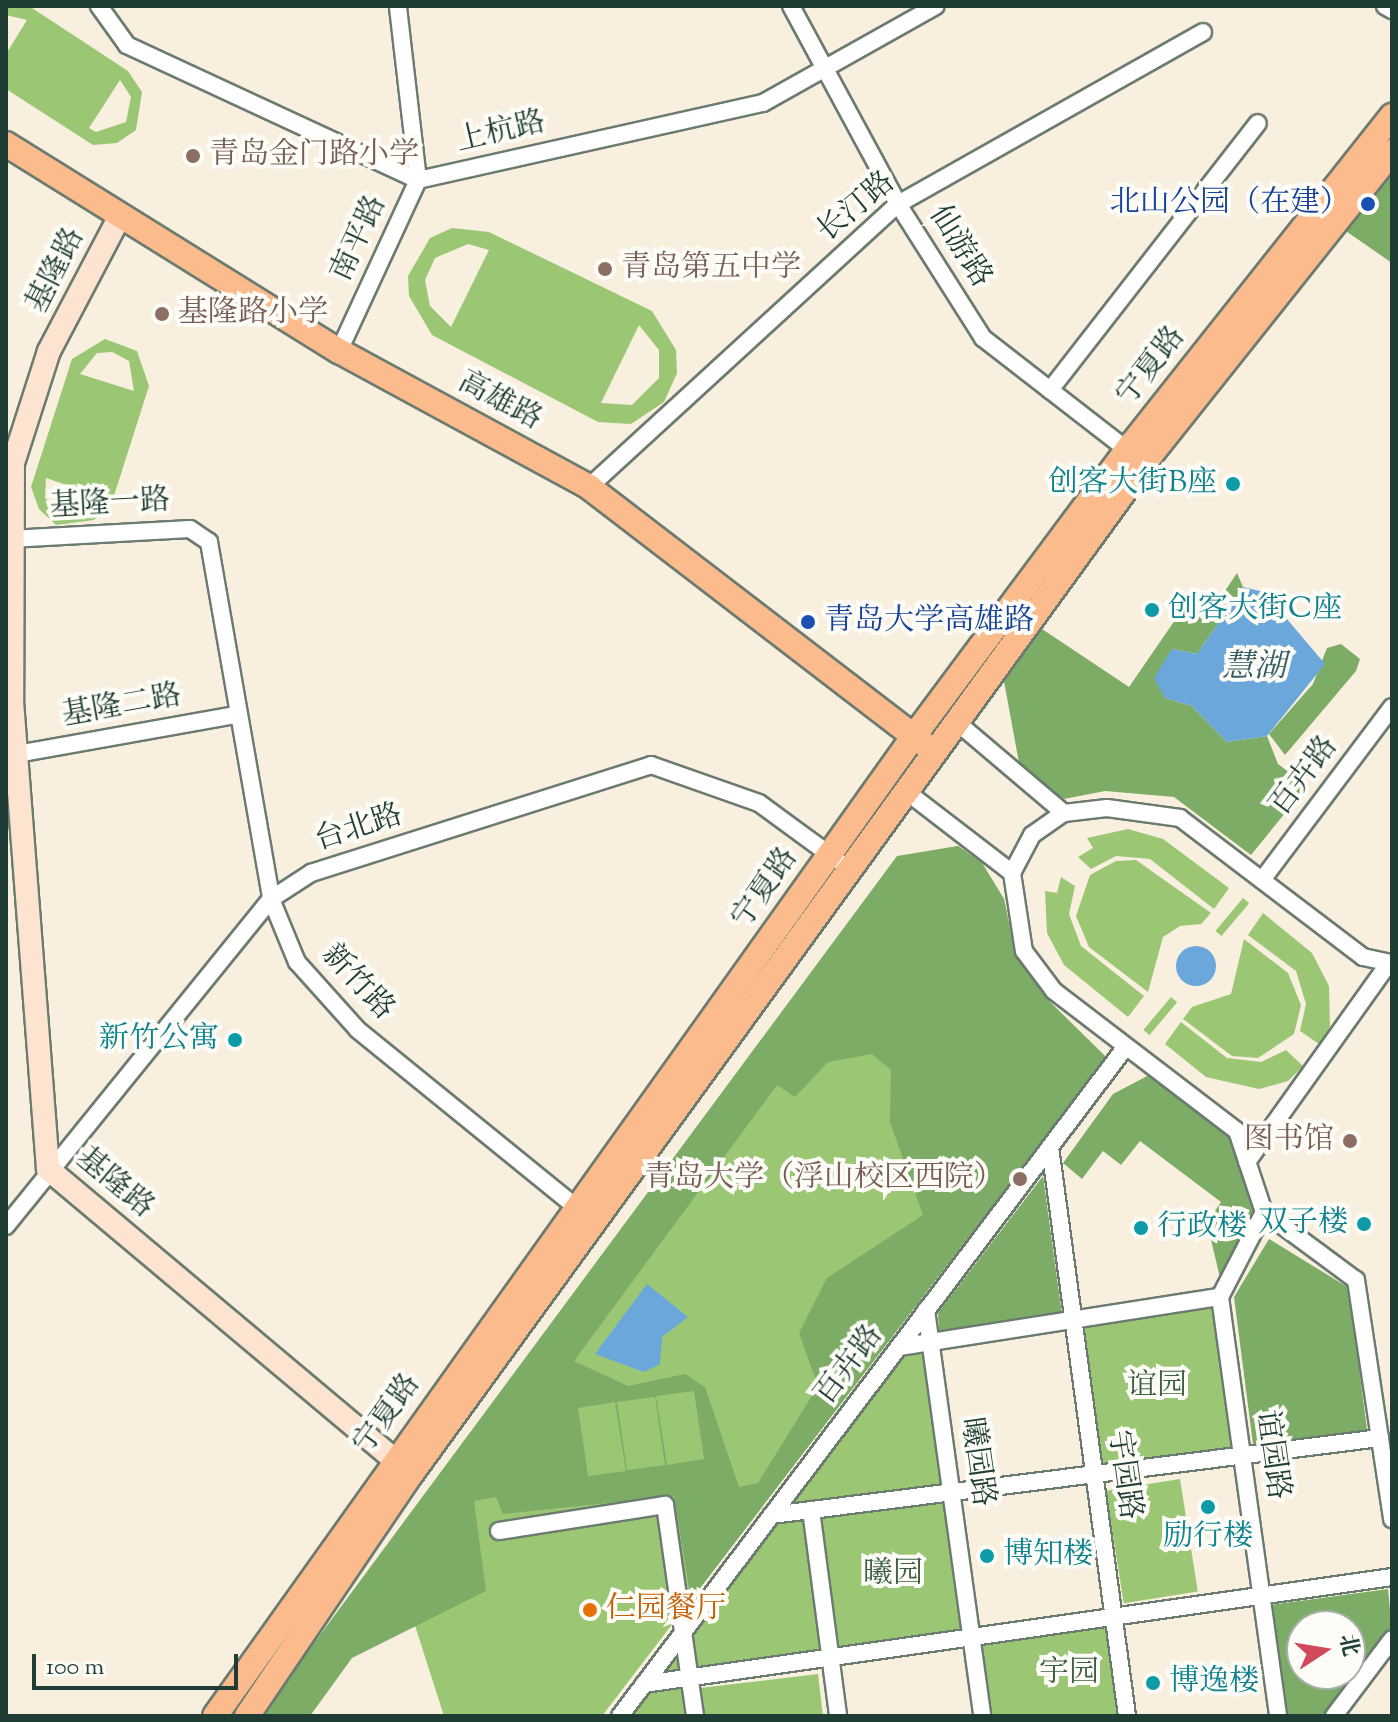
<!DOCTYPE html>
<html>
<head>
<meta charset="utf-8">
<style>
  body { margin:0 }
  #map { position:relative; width:1398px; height:1722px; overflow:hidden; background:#f8efde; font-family:"Sorts Mill Goudy","Noto Serif SC",serif }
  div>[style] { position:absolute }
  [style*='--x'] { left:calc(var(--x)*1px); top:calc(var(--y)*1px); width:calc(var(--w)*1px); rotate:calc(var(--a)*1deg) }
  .green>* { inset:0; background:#9bc774; transform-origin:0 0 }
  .forest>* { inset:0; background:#7cac66 }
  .water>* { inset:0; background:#6ca7dc }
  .round { border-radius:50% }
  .roads { filter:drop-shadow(2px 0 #6b7b70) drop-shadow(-2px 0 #6b7b70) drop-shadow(0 2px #6b7b70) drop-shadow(0 -2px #6b7b70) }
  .street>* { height:16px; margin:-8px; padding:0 8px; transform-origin:8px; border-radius:8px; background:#fff }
  .secondary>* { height:22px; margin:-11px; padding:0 11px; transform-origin:11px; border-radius:11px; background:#fde4d1 }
  .primary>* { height:24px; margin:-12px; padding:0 12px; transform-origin:12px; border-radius:12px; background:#fbbb8d }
  .dots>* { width:22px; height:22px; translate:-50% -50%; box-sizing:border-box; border:4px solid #fdfcf7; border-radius:50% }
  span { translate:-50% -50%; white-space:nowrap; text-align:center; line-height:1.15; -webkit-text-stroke:8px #fdfcf7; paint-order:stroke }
  .street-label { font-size:30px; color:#1f3d34 }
  .education-label { font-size:30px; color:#785e54 }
  .left { translate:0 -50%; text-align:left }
  .right { translate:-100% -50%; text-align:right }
  .transit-label { font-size:30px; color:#164399 }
  .culture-label { font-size:30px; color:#0d838f }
  .park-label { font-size:30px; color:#3e6044 }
  .food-label { font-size:30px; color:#c56008 }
  .water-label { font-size:32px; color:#365d66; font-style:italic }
  .frame { position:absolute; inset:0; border:8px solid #1f3d34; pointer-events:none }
  .north { position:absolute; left:1286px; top:1610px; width:80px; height:80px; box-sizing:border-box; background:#fdfcf7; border:2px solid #a4b0a9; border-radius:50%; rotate:78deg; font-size:22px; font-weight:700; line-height:32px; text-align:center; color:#1f3d34 }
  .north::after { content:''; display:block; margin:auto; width:28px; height:36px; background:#d1495b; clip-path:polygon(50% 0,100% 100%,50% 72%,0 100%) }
  .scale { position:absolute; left:32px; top:1654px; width:206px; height:36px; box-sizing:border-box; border:4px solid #1f3d34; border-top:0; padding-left:10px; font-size:24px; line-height:28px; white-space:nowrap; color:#1f3d34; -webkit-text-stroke:6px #fdfcf7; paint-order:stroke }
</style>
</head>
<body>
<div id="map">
  <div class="green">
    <div style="clip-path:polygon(evenodd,6px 6px,29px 6px,128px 71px,142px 92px,136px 130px,117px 143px,93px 145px,6px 89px,6px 54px,27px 20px,6px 15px,6px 6px,120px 80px,131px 97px,126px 122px,96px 132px,89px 128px,120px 80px)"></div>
    <div style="clip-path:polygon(evenodd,452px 228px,489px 232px,652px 311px,676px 350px,677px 373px,664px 402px,631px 424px,598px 422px,432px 335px,409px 296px,408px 276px,430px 238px,452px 228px,468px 244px,489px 250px,451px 327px,430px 306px,425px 280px,435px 258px,468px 244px,452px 228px,639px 325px,659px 350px,659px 378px,632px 405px,601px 403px,639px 325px)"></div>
    <div style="clip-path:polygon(evenodd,105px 339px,137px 351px,149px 386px,112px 502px,94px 520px,56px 525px,39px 509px,31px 487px,72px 359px,105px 339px,112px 352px,129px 361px,134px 391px,80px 374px,97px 353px,112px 352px,105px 339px,46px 478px,99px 496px,100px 497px,86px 511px,61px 513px,45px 498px,46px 478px)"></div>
    <div style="clip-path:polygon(1128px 829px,1163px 839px,1229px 888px,1214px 909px,1150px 859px,1116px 856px,1091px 869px,1078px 857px,1093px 848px,1087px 838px)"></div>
    <div style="clip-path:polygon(958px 846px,982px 863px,1004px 899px,1015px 952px,1049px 1001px,1106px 1057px,602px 1716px,444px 1716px,401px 1582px,936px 850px)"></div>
    <div style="clip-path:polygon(1136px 860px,1211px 913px,1201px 924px,1180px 926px,1163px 937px,1148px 992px,1089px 947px,1076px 916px,1090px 875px,1116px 861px)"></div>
    <div style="clip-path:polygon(1061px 877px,1075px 886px,1069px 914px,1081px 946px,1144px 996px,1128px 1017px,1064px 965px,1047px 933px,1045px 891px,1057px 893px)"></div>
    <div style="left:1243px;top:898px;width:8px;height:43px;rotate:40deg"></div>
    <div style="clip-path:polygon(1263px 913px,1312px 953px,1329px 986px,1330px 1027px,1319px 1044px,1300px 1031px,1306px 1004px,1296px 971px,1248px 935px)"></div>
    <div style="clip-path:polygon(1244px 939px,1288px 973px,1301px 1005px,1294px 1034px,1258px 1058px,1232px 1056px,1183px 1019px,1192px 1007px,1231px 994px)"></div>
    <div style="left:1171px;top:997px;width:8px;height:43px;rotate:40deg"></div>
    <div style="clip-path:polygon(1181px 1022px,1227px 1058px,1261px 1062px,1286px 1050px,1303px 1066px,1288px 1081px,1259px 1089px,1206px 1077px,1165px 1044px)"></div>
    <div style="left:1213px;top:1306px;width:145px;height:135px;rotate:82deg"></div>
    <div style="clip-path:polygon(926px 1351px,943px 1486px,788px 1505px,902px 1354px)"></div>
    <div style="left:1180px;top:1479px;width:114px;height:75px;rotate:81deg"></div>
    <div style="clip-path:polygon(948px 1498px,966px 1635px,659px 1676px,776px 1520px)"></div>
    <div style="clip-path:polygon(1106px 1628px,1118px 1716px,991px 1716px,981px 1645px)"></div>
    <div style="clip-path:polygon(818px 1674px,823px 1716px,704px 1716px,700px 1688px)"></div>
    <div style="clip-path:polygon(685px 1685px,689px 1716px,627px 1716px,648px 1690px)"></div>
  </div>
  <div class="forest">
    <div style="clip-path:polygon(1392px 166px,1392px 263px,1343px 229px)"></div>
    <div style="clip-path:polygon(1237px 573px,1243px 587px,1197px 654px,1172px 649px,1165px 698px,1192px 706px,1227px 742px,1267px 736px,1278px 764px,1307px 786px,1251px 855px,1174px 797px,1105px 791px,1064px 799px,1020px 768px,1003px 676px,1039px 627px,1129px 687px,1184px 607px,1205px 621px)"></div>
    <div style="clip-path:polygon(1341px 644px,1360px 659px,1356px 671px,1285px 755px,1269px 734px,1313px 684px,1327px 648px)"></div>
    <div style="clip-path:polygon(evenodd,958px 846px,982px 863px,1004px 899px,1015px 952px,1049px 1001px,1106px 1057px,691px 1600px,674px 1496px,503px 1514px,496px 1497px,474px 1501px,486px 1591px,352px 1658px,310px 1716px,260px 1716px,897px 856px,958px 846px,872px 1054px,891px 1070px,890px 1122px,923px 1215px,827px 1278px,799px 1333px,818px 1386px,758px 1483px,739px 1487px,705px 1387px,685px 1374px,628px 1386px,574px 1361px,777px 1085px,795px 1097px,828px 1062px,872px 1054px,958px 846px,694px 1391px,704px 1459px,667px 1465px,656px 1396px,694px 1391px,958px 846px,655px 1397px,665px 1465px,627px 1470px,617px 1402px,655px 1397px,958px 846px,615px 1402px,626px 1471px,588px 1476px,578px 1408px,615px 1402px)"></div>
    <div style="clip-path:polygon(1151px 1074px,1234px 1133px,1261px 1212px,1222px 1286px,1207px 1223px,1221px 1202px,1140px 1141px,1121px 1165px,1103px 1151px,1082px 1179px,1063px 1163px,1113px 1094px)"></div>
    <div style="clip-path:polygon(1043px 1176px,1062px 1314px,939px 1331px,938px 1313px)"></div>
    <div style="clip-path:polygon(1269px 1239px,1349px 1288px,1367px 1430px,1253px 1444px,1234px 1297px)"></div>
    <div style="clip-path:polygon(evenodd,1388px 1589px,1392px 1630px,1326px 1716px,1283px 1716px,1270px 1605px,1388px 1589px,1302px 1626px,1350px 1626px,1350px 1674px,1302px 1674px,1302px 1626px)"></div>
  </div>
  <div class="water">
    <div style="clip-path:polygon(1243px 587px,1264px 592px,1325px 664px,1267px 736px,1227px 742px,1192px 706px,1165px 698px,1154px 678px,1172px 649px,1197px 654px)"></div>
    <div class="round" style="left:1176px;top:946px;width:40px;height:40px"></div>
    <div style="clip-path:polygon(647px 1284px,688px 1317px,662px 1337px,660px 1364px,644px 1372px,595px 1354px)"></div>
  </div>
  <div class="roads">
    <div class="street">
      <div style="--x:99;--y:6;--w:48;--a:54.3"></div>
      <div style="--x:127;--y:45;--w:321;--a:24.9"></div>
      <div style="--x:418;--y:180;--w:353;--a:-12.6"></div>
      <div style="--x:763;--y:103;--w:198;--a:-29.3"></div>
      <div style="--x:791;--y:6;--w:225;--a:61.6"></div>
      <div style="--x:898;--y:204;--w:159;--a:57.6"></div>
      <div style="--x:983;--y:338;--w:191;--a:37.8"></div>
      <div style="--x:1385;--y:6;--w:8;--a:30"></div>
      <div style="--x:339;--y:351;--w:188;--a:-65.2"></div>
      <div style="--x:418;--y:180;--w:175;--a:-96.6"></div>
      <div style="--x:1050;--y:390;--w:338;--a:-52.1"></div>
      <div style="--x:589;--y:487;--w:419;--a:-42.5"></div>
      <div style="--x:898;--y:204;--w:350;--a:-29.4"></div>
      <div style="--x:10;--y:539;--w:180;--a:-3.2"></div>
      <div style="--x:190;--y:529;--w:23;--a:34"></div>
      <div style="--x:209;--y:542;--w:362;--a:80.1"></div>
      <div style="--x:271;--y:899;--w:68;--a:67.6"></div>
      <div style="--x:297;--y:962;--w:91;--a:48.1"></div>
      <div style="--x:358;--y:1030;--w:289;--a:39.1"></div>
      <div style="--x:959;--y:724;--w:138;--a:40.3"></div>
      <div style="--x:1064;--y:813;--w:43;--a:-6.6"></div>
      <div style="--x:1107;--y:808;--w:74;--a:7.8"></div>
      <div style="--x:1180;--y:818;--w:230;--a:37.2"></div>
      <div style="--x:1363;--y:957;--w:30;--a:12"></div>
      <div style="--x:17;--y:754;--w:223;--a:-10.1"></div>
      <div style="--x:907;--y:792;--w:133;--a:37.6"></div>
      <div style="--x:1012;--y:873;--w:79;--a:81.3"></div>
      <div style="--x:1024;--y:951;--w:50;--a:53.1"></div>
      <div style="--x:1054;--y:991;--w:230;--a:37.4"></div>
      <div style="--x:1237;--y:1131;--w:85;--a:71.6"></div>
      <div style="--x:1012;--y:873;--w:43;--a:-62.2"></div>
      <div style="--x:1032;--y:835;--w:39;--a:-35"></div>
      <div style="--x:1262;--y:880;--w:216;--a:-53.1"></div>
      <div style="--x:1050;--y:1147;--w:574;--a:82.29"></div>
      <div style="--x:1247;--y:1162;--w:244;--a:-54.5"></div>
      <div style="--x:1264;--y:1212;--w:96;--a:117.4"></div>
      <div style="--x:1220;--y:1297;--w:423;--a:82.1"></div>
      <div style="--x:1264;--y:1212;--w:114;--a:36.5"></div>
      <div style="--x:1356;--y:1280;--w:242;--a:81.4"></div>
      <div style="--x:6;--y:1226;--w:421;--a:-51"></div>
      <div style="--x:271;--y:899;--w:48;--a:-33"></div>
      <div style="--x:311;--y:873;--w:357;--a:-17.6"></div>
      <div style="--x:651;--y:765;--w:114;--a:19.4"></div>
      <div style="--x:759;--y:803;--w:97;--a:36.2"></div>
      <div style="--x:926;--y:1310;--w:410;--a:82.1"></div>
      <div style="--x:899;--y:1347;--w:325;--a:-8.9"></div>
      <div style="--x:811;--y:1510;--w:208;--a:82.5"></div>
      <div style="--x:772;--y:1515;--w:613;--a:-7.22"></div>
      <div style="--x:499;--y:1531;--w:168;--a:-8.9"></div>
      <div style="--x:665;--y:1505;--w:213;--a:81.9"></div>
      <div style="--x:644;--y:1684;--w:756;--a:-8.14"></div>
      <div style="--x:620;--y:1716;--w:836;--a:-52.92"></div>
      <div style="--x:1334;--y:1716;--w:96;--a:-53"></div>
    </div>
    <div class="secondary">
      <div style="--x:120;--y:216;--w:153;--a:117.7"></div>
      <div style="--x:49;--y:351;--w:118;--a:107.8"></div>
      <div style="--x:13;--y:463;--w:238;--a:90.2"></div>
      <div style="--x:12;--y:701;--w:469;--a:85.6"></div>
      <div style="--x:48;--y:1169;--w:473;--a:40"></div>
    </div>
    <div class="primary">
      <div style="--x:6;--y:144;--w:392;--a:31.9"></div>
      <div style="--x:339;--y:351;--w:285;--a:28.5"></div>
      <div style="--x:589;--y:487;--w:422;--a:37.5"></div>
      <div style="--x:215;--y:1716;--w:1204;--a:-54.5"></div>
      <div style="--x:914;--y:736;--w:364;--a:-53.3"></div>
      <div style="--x:1132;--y:444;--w:419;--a:-51.6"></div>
      <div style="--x:247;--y:1716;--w:292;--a:-55.9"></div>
      <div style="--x:411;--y:1474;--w:1257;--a:-54.03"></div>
      <div style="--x:1149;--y:457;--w:390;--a:-51.5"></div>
    </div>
  </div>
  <div class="dots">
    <div style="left:193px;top:156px;background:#8d6e63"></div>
    <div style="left:1368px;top:204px;background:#1a4fb4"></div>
    <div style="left:605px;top:269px;background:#8d6e63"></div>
    <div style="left:162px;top:314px;background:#8d6e63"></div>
    <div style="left:1233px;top:484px;background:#0f9aa8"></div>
    <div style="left:1152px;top:610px;background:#0f9aa8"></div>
    <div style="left:808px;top:622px;background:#1a4fb4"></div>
    <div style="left:235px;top:1040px;background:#0f9aa8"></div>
    <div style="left:1350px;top:1141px;background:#8d6e63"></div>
    <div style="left:1020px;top:1179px;background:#8d6e63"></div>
    <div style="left:1364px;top:1224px;background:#0f9aa8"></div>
    <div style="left:1141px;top:1228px;background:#0f9aa8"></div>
    <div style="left:1208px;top:1507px;background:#0f9aa8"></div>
    <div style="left:987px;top:1556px;background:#0f9aa8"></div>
    <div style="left:590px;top:1610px;background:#e8710a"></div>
    <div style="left:1153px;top:1683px;background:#0f9aa8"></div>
  </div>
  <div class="street-label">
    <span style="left:501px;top:133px;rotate:-13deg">上杭路</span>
    <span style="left:857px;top:208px;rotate:-40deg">长汀路</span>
    <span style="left:360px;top:239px;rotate:-65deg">南平路</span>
    <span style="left:959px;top:247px;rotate:58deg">仙游路</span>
    <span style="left:57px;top:271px;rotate:-63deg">基隆路</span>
    <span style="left:1152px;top:367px;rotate:-52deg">宁夏路</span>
    <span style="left:499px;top:402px;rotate:28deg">高雄路</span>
    <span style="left:110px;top:505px;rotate:-3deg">基隆一路</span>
    <span style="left:122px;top:707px;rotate:-10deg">基隆二路</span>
    <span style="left:1305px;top:777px;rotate:-53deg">百卉路</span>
    <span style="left:359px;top:829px;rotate:-18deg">台北路</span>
    <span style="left:766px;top:889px;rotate:-55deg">宁夏路</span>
    <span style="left:357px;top:983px;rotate:47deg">新竹路</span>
    <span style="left:114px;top:1184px;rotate:40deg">基隆路</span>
    <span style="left:850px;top:1366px;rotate:-53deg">百卉路</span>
    <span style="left:388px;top:1415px;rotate:-54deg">宁夏路</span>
    <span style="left:1271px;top:1455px;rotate:82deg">谊园路</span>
    <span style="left:976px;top:1462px;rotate:82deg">曦园路</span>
    <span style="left:1123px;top:1475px;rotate:82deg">宇园路</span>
  </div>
  <div class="education-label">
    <span class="left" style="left:209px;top:156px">青岛金门路小学</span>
    <span class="left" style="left:621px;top:269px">青岛第五中学</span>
    <span class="left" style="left:178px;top:314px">基隆路小学</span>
    <span class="right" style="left:1334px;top:1141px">图书馆</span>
    <span class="right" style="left:1004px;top:1179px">青岛大学（浮山校区西院）</span>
  </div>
  <div class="transit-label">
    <span class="right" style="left:1350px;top:204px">北山公园（在建）</span>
    <span class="left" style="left:824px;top:622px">青岛大学高雄路</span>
  </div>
  <div class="culture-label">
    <span class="right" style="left:1217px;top:484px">创客大街B座</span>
    <span class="left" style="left:1168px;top:610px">创客大街C座</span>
    <span class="right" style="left:219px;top:1040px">新竹公寓</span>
    <span class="right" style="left:1348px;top:1224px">双子楼</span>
    <span class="left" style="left:1157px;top:1228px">行政楼</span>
    <span style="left:1208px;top:1538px">励行楼</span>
    <span class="left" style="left:1003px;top:1556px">博知楼</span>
    <span class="left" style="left:1169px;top:1683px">博逸楼</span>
  </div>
  <div class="park-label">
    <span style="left:1157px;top:1387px">谊园</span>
    <span style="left:893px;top:1575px">曦园</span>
    <span style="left:1069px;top:1674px">宇园</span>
  </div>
  <div class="food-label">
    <span class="left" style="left:606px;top:1610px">仁园餐厅</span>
  </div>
  <div class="water-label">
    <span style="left:1254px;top:668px">慧湖</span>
  </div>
  <div class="frame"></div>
  <div class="north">北</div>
  <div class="scale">100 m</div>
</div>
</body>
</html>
